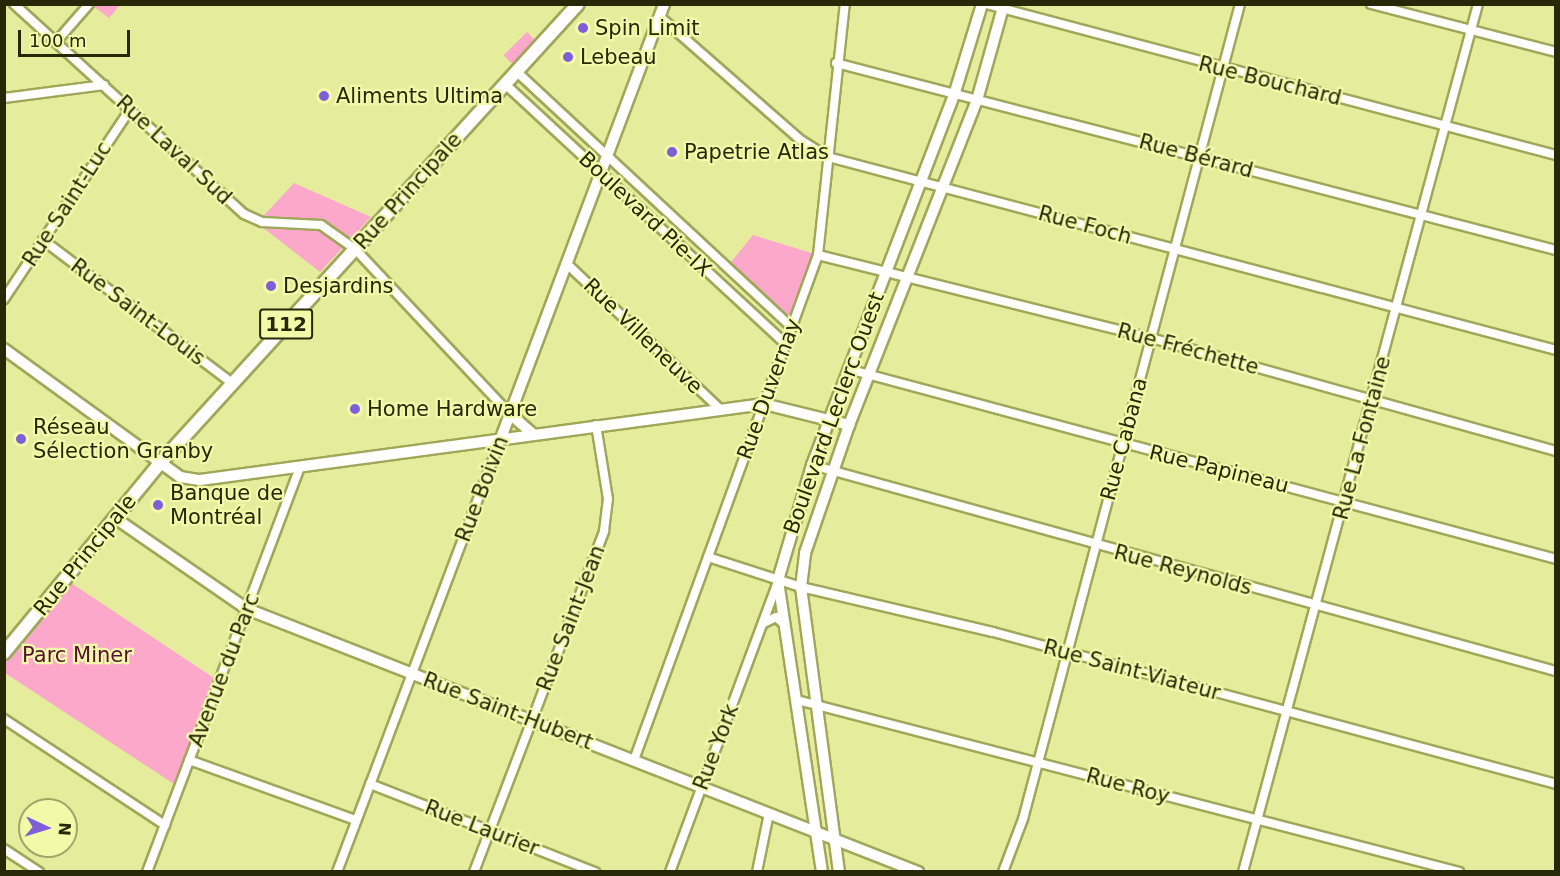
<!DOCTYPE html>
<html>
<head>
<meta charset="utf-8">
<style>
  body { margin:0 }
  #map { position:relative; width:1560px; height:876px; overflow:hidden; background:#e5ed9d; font-family:"DejaVu Sans",sans-serif }
  div>[style] { position:absolute }
  [style*='--x'] { left:calc(var(--x)*1px); top:calc(var(--y)*1px); width:calc(var(--w)*1px); rotate:calc(var(--a)*1deg) }
  .green>* { inset:0; background:#fba8cb; transform-origin:0 0 }
  .roads { filter:drop-shadow(2px 0 #a0a759) drop-shadow(-2px 0 #a0a759) drop-shadow(0 2px #a0a759) drop-shadow(0 -2px #a0a759) }
  .street>* { height:8px; margin:-4px; padding:0 4px; transform-origin:4px; border-radius:4px; background:#fff }
  .secondary>* { height:10px; margin:-5px; padding:0 5px; transform-origin:5px; border-radius:5px; background:#fff }
  .primary>* { height:12px; margin:-6px; padding:0 6px; transform-origin:6px; border-radius:6px; background:#fff }
  .dots>* { width:16px; height:16px; translate:-50% -50%; box-sizing:border-box; border:3px solid #f2faaa; border-radius:50% }
  span { translate:-50% -50%; white-space:nowrap; text-align:center; line-height:1.15; -webkit-text-stroke:4.5px #f2faaa; paint-order:stroke }
  .shield-label span { padding:2px 4px; background:#f2faaa; border:2px solid; border-radius:4px; -webkit-text-stroke-width:0 }
  .shield-label { font-size:20px; color:#262807; font-weight:700 }
  .poi-label { font-size:21px; color:#262807 }
  .left { translate:0 -50%; text-align:left }
  .street-label { font-size:21px; color:#262807 }
  .park-label { font-size:21px; color:#580f36 }
  .frame { position:absolute; inset:0; border:6px solid #262807; pointer-events:none }
  .north { position:absolute; left:18px; top:798px; width:60px; height:60px; box-sizing:border-box; background:#f2faaa; border:2px solid #a0a669; border-radius:50%; rotate:94deg; font-size:16px; font-weight:700; line-height:24px; text-align:center; color:#262807 }
  .north::after { content:''; display:block; margin:auto; width:21px; height:27px; background:#805ed8; clip-path:polygon(50% 0,100% 100%,50% 72%,0 100%) }
  .scale { position:absolute; left:18px; top:30px; width:112px; height:27px; box-sizing:border-box; border:3px solid #262807; border-top:0; padding-left:8px; font-size:18px; line-height:21px; white-space:nowrap; color:#262807; -webkit-text-stroke:4px #f2faaa; paint-order:stroke }
</style>
</head>
<body>
<div id="map">
  <div class="green">
    <div style="clip-path:polygon(92px 5px,120px 5px,109px 18px)"></div>
    <div style="left:527px;top:32px;width:14px;height:33px;rotate:45deg"></div>
    <div style="clip-path:polygon(294px 183px,371px 217px,320px 272px,257px 223px)"></div>
    <div style="clip-path:polygon(753px 235px,818px 255px,791px 327px,727px 267px)"></div>
    <div style="clip-path:polygon(65px 579px,217px 680px,177px 786px,5px 673px,4px 653px)"></div>
  </div>
  <div class="roads">
    <div class="street">
      <div style="--x:14;--y:4;--w:311;--a:42.4"></div>
      <div style="--x:244;--y:214;--w:20;--a:24"></div>
      <div style="--x:262;--y:222;--w:59;--a:2.9"></div>
      <div style="--x:321;--y:225;--w:42;--a:35.2"></div>
      <div style="--x:355;--y:249;--w:226;--a:46.8"></div>
      <div style="--x:986;--y:4;--w:590;--a:14.84"></div>
      <div style="--x:1371;--y:4;--w:191;--a:14.5"></div>
      <div style="--x:659;--y:16;--w:190;--a:41.2"></div>
      <div style="--x:802;--y:141;--w:31;--a:32"></div>
      <div style="--x:828;--y:157;--w:753;--a:14.85"></div>
      <div style="--x:56;--y:42;--w:50;--a:-49"></div>
      <div style="--x:836;--y:63;--w:744;--a:14.56"></div>
      <div style="--x:517;--y:72;--w:374;--a:42.9"></div>
      <div style="--x:505;--y:84;--w:383;--a:42.8"></div>
      <div style="--x:4;--y:98;--w:101;--a:-7.4"></div>
      <div style="--x:43;--y:240;--w:237;--a:37.1"></div>
      <div style="--x:818;--y:255;--w:343;--a:14"></div>
      <div style="--x:1151;--y:338;--w:420;--a:15.6"></div>
      <div style="--x:566;--y:263;--w:212;--a:43.5"></div>
      <div style="--x:4;--y:299;--w:228;--a:-56.4"></div>
      <div style="--x:848;--y:369;--w:733;--a:15.02"></div>
      <div style="--x:812;--y:465;--w:772;--a:15.48"></div>
      <div style="--x:708;--y:557;--w:98;--a:17.9"></div>
      <div style="--x:801;--y:587;--w:197;--a:13.2"></div>
      <div style="--x:993;--y:632;--w:583;--a:15.11"></div>
      <div style="--x:764;--y:623;--w:13;--a:-27"></div>
      <div style="--x:776;--y:617;--w:12;--a:42"></div>
      <div style="--x:797;--y:700;--w:684;--a:14.56"></div>
      <div style="--x:4;--y:719;--w:193;--a:33.4"></div>
      <div style="--x:189;--y:760;--w:177;--a:19.8"></div>
      <div style="--x:634;--y:760;--w:537;--a:-69.98"></div>
      <div style="--x:818;--y:255;--w:252;--a:-83.9"></div>
      <div style="--x:370;--y:784;--w:242;--a:21.4"></div>
      <div style="--x:4;--y:849;--w:42;--a:33.3"></div>
      <div style="--x:147;--y:872;--w:432;--a:-69.3"></div>
      <div style="--x:337;--y:872;--w:464;--a:-69.3"></div>
      <div style="--x:474;--y:872;--w:365;--a:-69.1"></div>
      <div style="--x:604;--y:531;--w:32;--a:-83"></div>
      <div style="--x:608;--y:499;--w:75;--a:-99.2"></div>
      <div style="--x:670;--y:872;--w:307;--a:-69.6"></div>
      <div style="--x:757;--y:872;--w:60;--a:-78.5"></div>
      <div style="--x:1003;--y:872;--w:57;--a:-69.3"></div>
      <div style="--x:1023;--y:819;--w:843;--a:-75.09"></div>
      <div style="--x:1243;--y:872;--w:899;--a:-74.85"></div>
    </div>
    <div class="secondary">
      <div style="--x:4;--y:349;--w:218;--a:36"></div>
      <div style="--x:180;--y:477;--w:20;--a:9"></div>
      <div style="--x:200;--y:480;--w:569;--a:-7.67"></div>
      <div style="--x:764;--y:404;--w:88;--a:13.9"></div>
      <div style="--x:510;--y:414;--w:30;--a:41"></div>
      <div style="--x:501;--y:438;--w:464;--a:-69.4"></div>
      <div style="--x:115;--y:518;--w:160;--a:34.6"></div>
      <div style="--x:247;--y:609;--w:721;--a:21.4"></div>
      <div style="--x:822;--y:872;--w:295;--a:-98.6"></div>
      <div style="--x:778;--y:580;--w:120;--a:-73.5"></div>
      <div style="--x:812;--y:465;--w:399;--a:-69"></div>
      <div style="--x:955;--y:92;--w:92;--a:-72.9"></div>
      <div style="--x:839;--y:872;--w:288;--a:-97.6"></div>
      <div style="--x:801;--y:587;--w:34;--a:-83"></div>
      <div style="--x:805;--y:553;--w:135;--a:-71"></div>
      <div style="--x:849;--y:425;--w:349;--a:-68.5"></div>
      <div style="--x:977;--y:100;--w:100;--a:-74.3"></div>
    </div>
    <div class="primary">
      <div style="--x:4;--y:653;--w:247;--a:-50.6"></div>
      <div style="--x:161;--y:462;--w:619;--a:-47.68"></div>
    </div>
  </div>
  <div class="dots">
    <div style="left:583px;top:28px;background:#805ed8"></div>
    <div style="left:568px;top:57px;background:#805ed8"></div>
    <div style="left:324px;top:96px;background:#805ed8"></div>
    <div style="left:672px;top:152px;background:#805ed8"></div>
    <div style="left:271px;top:286px;background:#805ed8"></div>
    <div style="left:355px;top:409px;background:#805ed8"></div>
    <div style="left:21px;top:439px;background:#805ed8"></div>
    <div style="left:158px;top:505px;background:#805ed8"></div>
  </div>
  <div class="shield-label">
    <span style="left:286px;top:324px">112</span>
  </div>
  <div class="poi-label">
    <span class="left" style="left:595px;top:28px">Spin Limit</span>
    <span class="left" style="left:580px;top:57px">Lebeau</span>
    <span class="left" style="left:336px;top:96px">Aliments Ultima</span>
    <span class="left" style="left:684px;top:152px">Papetrie Atlas</span>
    <span class="left" style="left:283px;top:286px">Desjardins</span>
    <span class="left" style="left:367px;top:409px">Home Hardware</span>
    <span class="left" style="left:33px;top:439px">Réseau<br>Sélection Granby</span>
    <span class="left" style="left:170px;top:505px">Banque de<br>Montréal</span>
  </div>
  <div class="street-label">
    <span style="left:1270px;top:81px;rotate:14deg">Rue Bouchard</span>
    <span style="left:174px;top:150px;rotate:43deg">Rue Laval Sud</span>
    <span style="left:1196px;top:156px;rotate:15deg">Rue Bérard</span>
    <span style="left:408px;top:191px;rotate:-48deg">Rue Principale</span>
    <span style="left:67px;top:204px;rotate:-57deg">Rue Saint-Luc</span>
    <span style="left:645px;top:214px;rotate:43deg">Boulevard Pie-IX</span>
    <span style="left:1085px;top:225px;rotate:15deg">Rue Foch</span>
    <span style="left:138px;top:312px;rotate:37deg">Rue Saint-Louis</span>
    <span style="left:643px;top:336px;rotate:44deg">Rue Villeneuve</span>
    <span style="left:1188px;top:349px;rotate:15deg">Rue Fréchette</span>
    <span style="left:769px;top:389px;rotate:-70deg">Rue Duvernay</span>
    <span style="left:834px;top:413px;rotate:-70deg">Boulevard Leclerc Ouest</span>
    <span style="left:1362px;top:438px;rotate:-75deg">Rue La Fontaine</span>
    <span style="left:1124px;top:439px;rotate:-75deg">Rue Cabana</span>
    <span style="left:1219px;top:469px;rotate:14deg">Rue Papineau</span>
    <span style="left:482px;top:489px;rotate:-69deg">Rue Boivin</span>
    <span style="left:85px;top:555px;rotate:-51deg">Rue Principale</span>
    <span style="left:1183px;top:570px;rotate:15deg">Rue Reynolds</span>
    <span style="left:571px;top:618px;rotate:-69deg">Rue Saint-Jean</span>
    <span style="left:224px;top:670px;rotate:-69deg">Avenue du Parc</span>
    <span style="left:1132px;top:670px;rotate:15deg">Rue Saint-Viateur</span>
    <span style="left:508px;top:711px;rotate:21deg">Rue Saint-Hubert</span>
    <span style="left:716px;top:747px;rotate:-69deg">Rue York</span>
    <span style="left:1128px;top:786px;rotate:15deg">Rue Roy</span>
    <span style="left:482px;top:828px;rotate:21deg">Rue Laurier</span>
  </div>
  <div class="park-label">
    <span style="left:77px;top:655px">Parc Miner</span>
  </div>
  <div class="frame"></div>
  <div class="north">N</div>
  <div class="scale">100 m</div>
</div>
</body>
</html>
